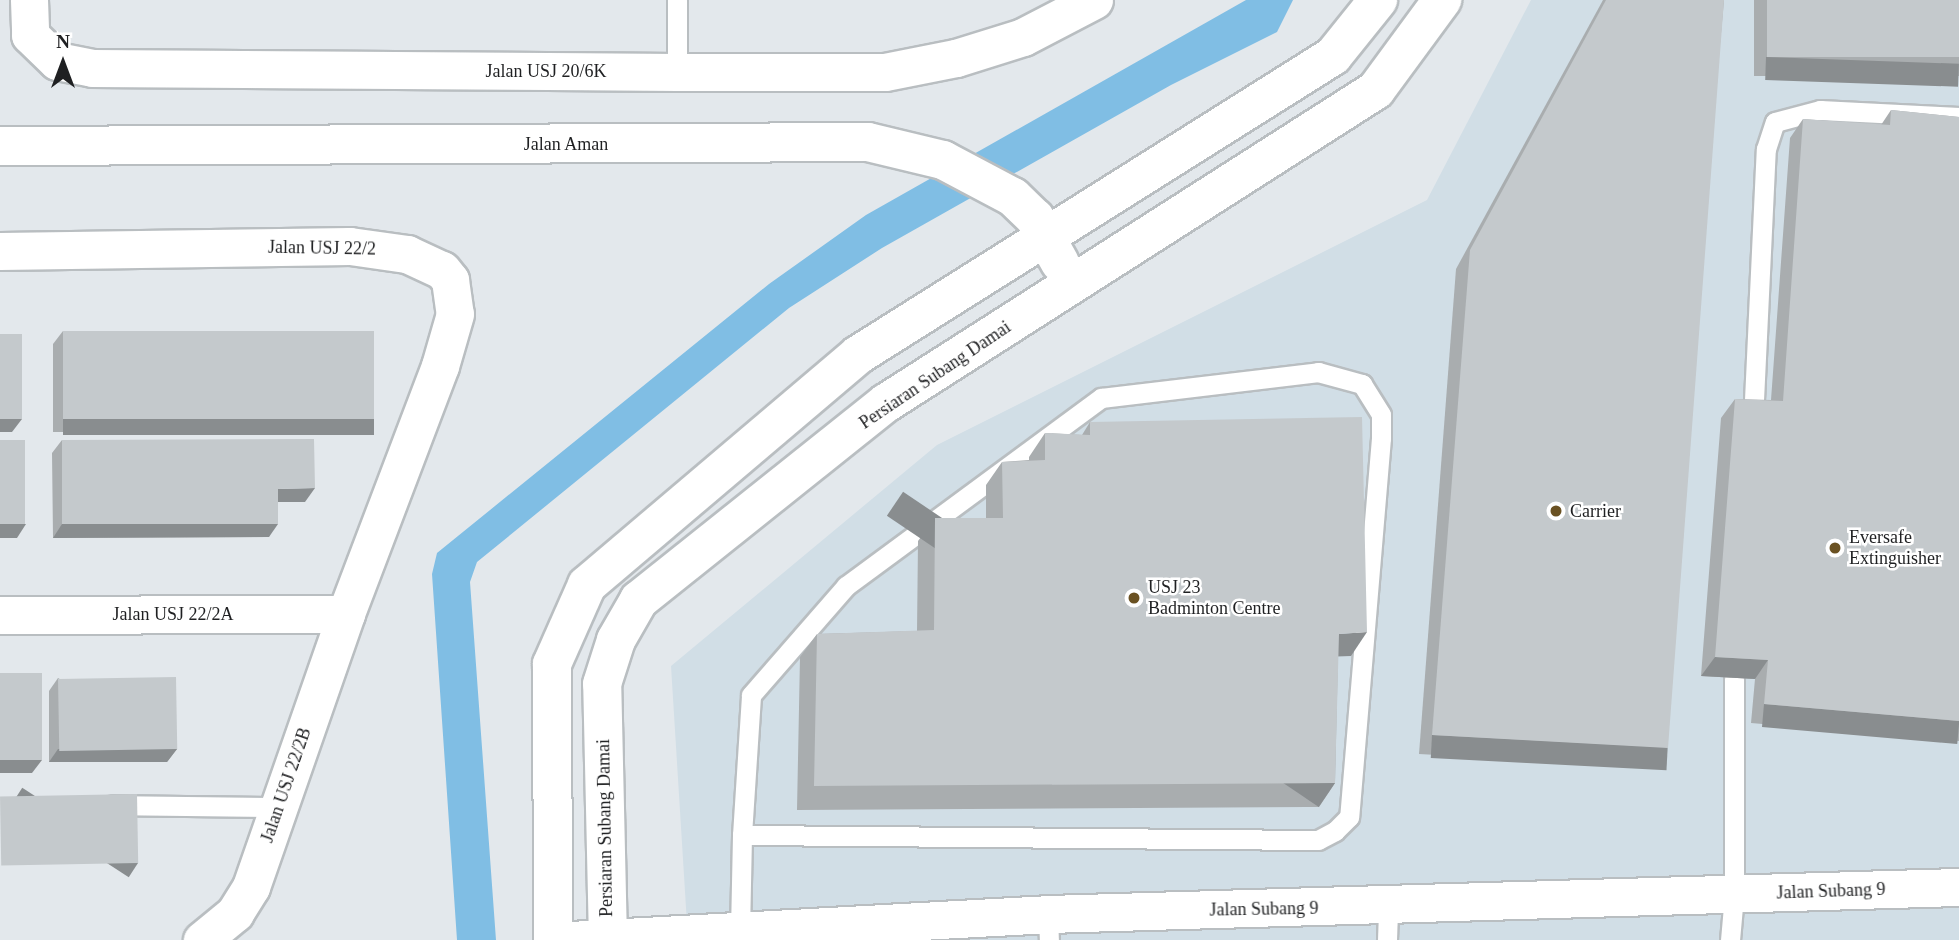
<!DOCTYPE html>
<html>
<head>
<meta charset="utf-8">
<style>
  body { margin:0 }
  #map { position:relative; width:1959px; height:940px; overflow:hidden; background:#e3e8ec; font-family:Georgia,serif }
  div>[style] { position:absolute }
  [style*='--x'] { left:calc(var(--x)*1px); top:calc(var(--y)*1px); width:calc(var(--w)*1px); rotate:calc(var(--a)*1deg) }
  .built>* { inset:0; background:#d1dee6 }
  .water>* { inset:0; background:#80bee4 }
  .roads { filter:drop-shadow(2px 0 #b9bec1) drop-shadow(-2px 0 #b9bec1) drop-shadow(0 2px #b9bec1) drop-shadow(0 -2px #b9bec1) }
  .service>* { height:19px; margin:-9.5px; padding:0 9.5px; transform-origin:9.5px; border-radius:9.5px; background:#fff }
  .minor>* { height:37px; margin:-18.5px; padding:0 18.5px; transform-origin:18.5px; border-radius:18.5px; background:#fff }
  .tertiary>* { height:38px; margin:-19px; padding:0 19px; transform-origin:19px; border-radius:19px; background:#fff }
  .wall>* { inset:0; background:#a9adaf; transform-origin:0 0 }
  .shaded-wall>* { inset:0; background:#898d8f; transform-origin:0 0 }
  .building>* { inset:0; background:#c4c9cc; transform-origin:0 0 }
  .dots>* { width:19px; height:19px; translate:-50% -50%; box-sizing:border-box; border:4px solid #fff; border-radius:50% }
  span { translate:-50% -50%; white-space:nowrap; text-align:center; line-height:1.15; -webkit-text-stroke:5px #fff; paint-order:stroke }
  .street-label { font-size:18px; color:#1f2022 }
  .poi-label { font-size:18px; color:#1f2022 }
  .left { translate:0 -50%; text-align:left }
  .north { position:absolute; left:28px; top:28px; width:70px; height:70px; -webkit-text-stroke:5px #fff; paint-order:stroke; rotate:0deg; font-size:19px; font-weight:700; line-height:28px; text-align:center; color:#1f2022 }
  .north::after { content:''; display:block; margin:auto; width:24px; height:32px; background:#1f2022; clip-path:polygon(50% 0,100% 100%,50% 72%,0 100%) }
</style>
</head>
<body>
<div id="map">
  <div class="built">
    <div style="clip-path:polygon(1531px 0,1959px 0,1959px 940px,688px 940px,671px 666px,937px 445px,1427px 200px)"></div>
  </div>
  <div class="water">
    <div style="clip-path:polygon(1246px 0,1293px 0,1277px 32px,1171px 85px,882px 248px,789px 308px,477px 562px,470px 582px,496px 940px,457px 940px,432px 574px,437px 553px,769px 284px,866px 215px)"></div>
  </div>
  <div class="roads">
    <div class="service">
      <div style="--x:677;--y:72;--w:72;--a:-90"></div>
      <div style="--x:1753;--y:421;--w:272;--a:-87.3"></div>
      <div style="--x:1766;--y:149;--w:28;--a:-72"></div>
      <div style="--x:1775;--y:122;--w:47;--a:-14.9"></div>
      <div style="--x:1820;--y:110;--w:139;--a:2.9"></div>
      <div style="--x:113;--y:805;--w:166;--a:0.7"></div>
      <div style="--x:1048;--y:914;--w:26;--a:88"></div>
      <div style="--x:740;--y:931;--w:96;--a:-88.8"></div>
      <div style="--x:742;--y:835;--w:140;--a:-86.3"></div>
      <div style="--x:751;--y:695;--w:145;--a:-48.9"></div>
      <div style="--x:846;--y:586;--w:317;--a:-36.4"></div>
      <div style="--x:1101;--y:398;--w:219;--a:-6.8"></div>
      <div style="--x:1318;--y:372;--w:46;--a:15.3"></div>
      <div style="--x:1362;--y:384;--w:36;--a:58"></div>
      <div style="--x:1381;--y:415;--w:23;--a:90"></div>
      <div style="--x:1381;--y:438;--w:380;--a:94.8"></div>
      <div style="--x:1349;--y:817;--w:20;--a:135"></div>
      <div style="--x:1335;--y:831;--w:19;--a:152"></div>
      <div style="--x:1318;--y:840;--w:576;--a:-179.5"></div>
      <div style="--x:1387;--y:940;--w:34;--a:-88"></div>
      <div style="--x:1730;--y:940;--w:45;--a:-84.9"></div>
      <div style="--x:1734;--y:895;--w:216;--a:-90"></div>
    </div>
    <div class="minor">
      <div style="--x:29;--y:0;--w:35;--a:88"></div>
      <div style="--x:30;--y:35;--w:37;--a:44"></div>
      <div style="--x:57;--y:61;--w:36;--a:11"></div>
      <div style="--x:92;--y:68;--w:585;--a:0.39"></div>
      <div style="--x:677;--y:72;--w:208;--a:0"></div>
      <div style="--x:885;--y:72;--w:72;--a:-11.2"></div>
      <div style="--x:956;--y:58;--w:70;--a:-17.4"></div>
      <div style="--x:1023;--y:37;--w:80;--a:-27.5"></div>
      <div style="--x:0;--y:251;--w:350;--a:-0.8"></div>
      <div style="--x:350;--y:246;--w:58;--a:8"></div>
      <div style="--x:407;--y:254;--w:38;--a:25"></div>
      <div style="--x:442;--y:270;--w:13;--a:51"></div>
      <div style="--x:450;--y:280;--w:34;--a:82"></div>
      <div style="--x:455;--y:314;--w:54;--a:106.1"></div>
      <div style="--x:440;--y:366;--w:265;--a:110.8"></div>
      <div style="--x:346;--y:614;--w:289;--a:109.2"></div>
      <div style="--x:251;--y:887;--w:31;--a:122"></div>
      <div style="--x:235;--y:913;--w:43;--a:140.7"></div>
      <div style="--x:0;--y:615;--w:346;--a:-0.2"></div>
      <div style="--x:570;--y:940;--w:479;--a:-3.1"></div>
      <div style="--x:1048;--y:914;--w:911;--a:-1.7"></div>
    </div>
    <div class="tertiary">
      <div style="--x:0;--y:146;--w:868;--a:-0.26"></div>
      <div style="--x:868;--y:142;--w:77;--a:13.5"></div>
      <div style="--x:943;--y:160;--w:79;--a:27.9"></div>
      <div style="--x:1013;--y:197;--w:30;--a:44"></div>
      <div style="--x:1035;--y:218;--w:51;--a:60.9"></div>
      <div style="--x:553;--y:940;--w:276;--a:-90.2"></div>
      <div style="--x:552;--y:664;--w:86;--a:-66.1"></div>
      <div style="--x:587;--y:585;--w:355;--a:-40.3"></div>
      <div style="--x:858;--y:355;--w:561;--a:-32.19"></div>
      <div style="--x:1333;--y:56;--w:72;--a:-51.2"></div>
      <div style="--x:608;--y:940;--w:256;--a:-91.3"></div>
      <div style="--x:602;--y:684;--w:46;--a:-72.3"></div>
      <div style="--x:616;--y:640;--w:46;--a:-60.1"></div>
      <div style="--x:639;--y:600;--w:316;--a:-38.6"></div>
      <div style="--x:886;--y:403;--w:581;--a:-32.57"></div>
      <div style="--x:1376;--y:90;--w:112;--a:-53.7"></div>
    </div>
  </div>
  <div class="wall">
    <div style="clip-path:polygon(1603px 0,1724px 0,1655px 767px,1419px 754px,1456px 269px)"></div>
    <div style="left:1754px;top:0;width:205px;height:76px"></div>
    <div style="clip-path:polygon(1891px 110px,1959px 117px,1959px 741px,1751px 723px,1755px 679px,1701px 676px,1721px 418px,1735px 399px,1771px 400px,1790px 138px,1803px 119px,1881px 125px)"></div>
    <div style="clip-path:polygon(63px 331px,365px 432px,53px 432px,53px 344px)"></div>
    <div style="clip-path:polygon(1090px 422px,1351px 656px,1338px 656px,1335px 783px,1319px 807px,797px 810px,800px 657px,817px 634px,917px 631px,918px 541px,935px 518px,986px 518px,986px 485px,1002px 462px,1029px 460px,1029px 457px,1045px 433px,1082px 435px)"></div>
    <div style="clip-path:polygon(62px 440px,305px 502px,278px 502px,269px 537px,53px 538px,52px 453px)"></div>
    <div style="clip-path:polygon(58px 678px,177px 749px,167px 762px,49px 762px,49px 691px)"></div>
  </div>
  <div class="shaded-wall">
    <div style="left:1766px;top:57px;width:193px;height:23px;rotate:2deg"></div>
    <div style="clip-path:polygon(0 419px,22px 419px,12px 432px,0 432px)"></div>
    <div style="left:63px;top:419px;width:311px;height:16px"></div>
    <div style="clip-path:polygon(315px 488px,305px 502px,269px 502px,278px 489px)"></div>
    <div style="clip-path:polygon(0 524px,26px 524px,17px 538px,0 538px)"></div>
    <div style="clip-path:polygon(62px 524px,278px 524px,269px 537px,53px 538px)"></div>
    <div style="clip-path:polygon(1367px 632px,1351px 656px,1322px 657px,1339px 634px)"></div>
    <div style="clip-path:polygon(1715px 657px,1768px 660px,1755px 679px,1701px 676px)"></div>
    <div style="left:1764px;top:704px;width:196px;height:23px;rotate:5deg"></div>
    <div style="left:1432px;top:735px;width:236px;height:23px;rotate:3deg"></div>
    <div style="clip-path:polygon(58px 749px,177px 749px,167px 762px,49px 762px)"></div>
    <div style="clip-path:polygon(0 760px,42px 760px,32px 773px,0 773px)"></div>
    <div style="left:1335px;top:783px;width:29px;height:521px;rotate:124deg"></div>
    <div style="left:138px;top:863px;width:17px;height:138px;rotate:123deg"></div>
  </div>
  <div class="building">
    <div style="clip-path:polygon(1606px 0,1724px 0,1668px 748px,1432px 735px,1470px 250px)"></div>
    <div style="left:1767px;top:0;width:192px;height:57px"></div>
    <div style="clip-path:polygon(1891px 110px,1959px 117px,1959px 721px,1764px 704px,1768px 660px,1715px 657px,1735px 399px,1783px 401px,1803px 119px,1890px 125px)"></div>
    <div style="left:63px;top:331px;width:311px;height:88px"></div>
    <div style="left:0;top:334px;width:22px;height:85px"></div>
    <div style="clip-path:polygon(1362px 417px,1367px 632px,1339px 634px,1335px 783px,814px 786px,817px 634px,934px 630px,935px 518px,1003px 518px,1002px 462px,1045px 460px,1045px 433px,1090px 435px,1090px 422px)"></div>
    <div style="clip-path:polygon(314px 439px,315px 488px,278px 489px,278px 524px,62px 524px,62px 440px)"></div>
    <div style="left:0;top:440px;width:25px;height:84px"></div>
    <div style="left:0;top:673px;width:42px;height:87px"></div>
    <div style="left:176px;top:677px;width:72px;height:118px;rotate:89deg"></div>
    <div style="left:137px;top:794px;width:69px;height:137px;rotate:89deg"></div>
  </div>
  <div class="dots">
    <div style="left:1556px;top:511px;background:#6a5122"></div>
    <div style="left:1835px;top:548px;background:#6a5122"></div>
    <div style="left:1134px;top:598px;background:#6a5122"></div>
  </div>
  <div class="street-label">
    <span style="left:546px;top:71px">Jalan USJ 20/6K</span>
    <span style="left:566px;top:144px">Jalan Aman</span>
    <span style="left:322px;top:248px;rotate:1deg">Jalan USJ 22/2</span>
    <span style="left:935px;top:375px;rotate:-34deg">Persiaran Subang Damai</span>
    <span style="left:173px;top:614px">Jalan USJ 22/2A</span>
    <span style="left:286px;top:785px;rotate:-71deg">Jalan USJ 22/2B</span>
    <span style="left:605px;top:828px;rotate:-91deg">Persiaran Subang Damai</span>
    <span style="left:1831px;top:891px;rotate:-2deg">Jalan Subang 9</span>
    <span style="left:1264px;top:909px;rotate:-1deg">Jalan Subang 9</span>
  </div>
  <div class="poi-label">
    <span class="left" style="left:1570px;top:511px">Carrier</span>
    <span class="left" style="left:1849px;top:548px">Eversafe<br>Extinguisher</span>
    <span class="left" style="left:1148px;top:598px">USJ 23<br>Badminton Centre</span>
  </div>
  <div class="north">N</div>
</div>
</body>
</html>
